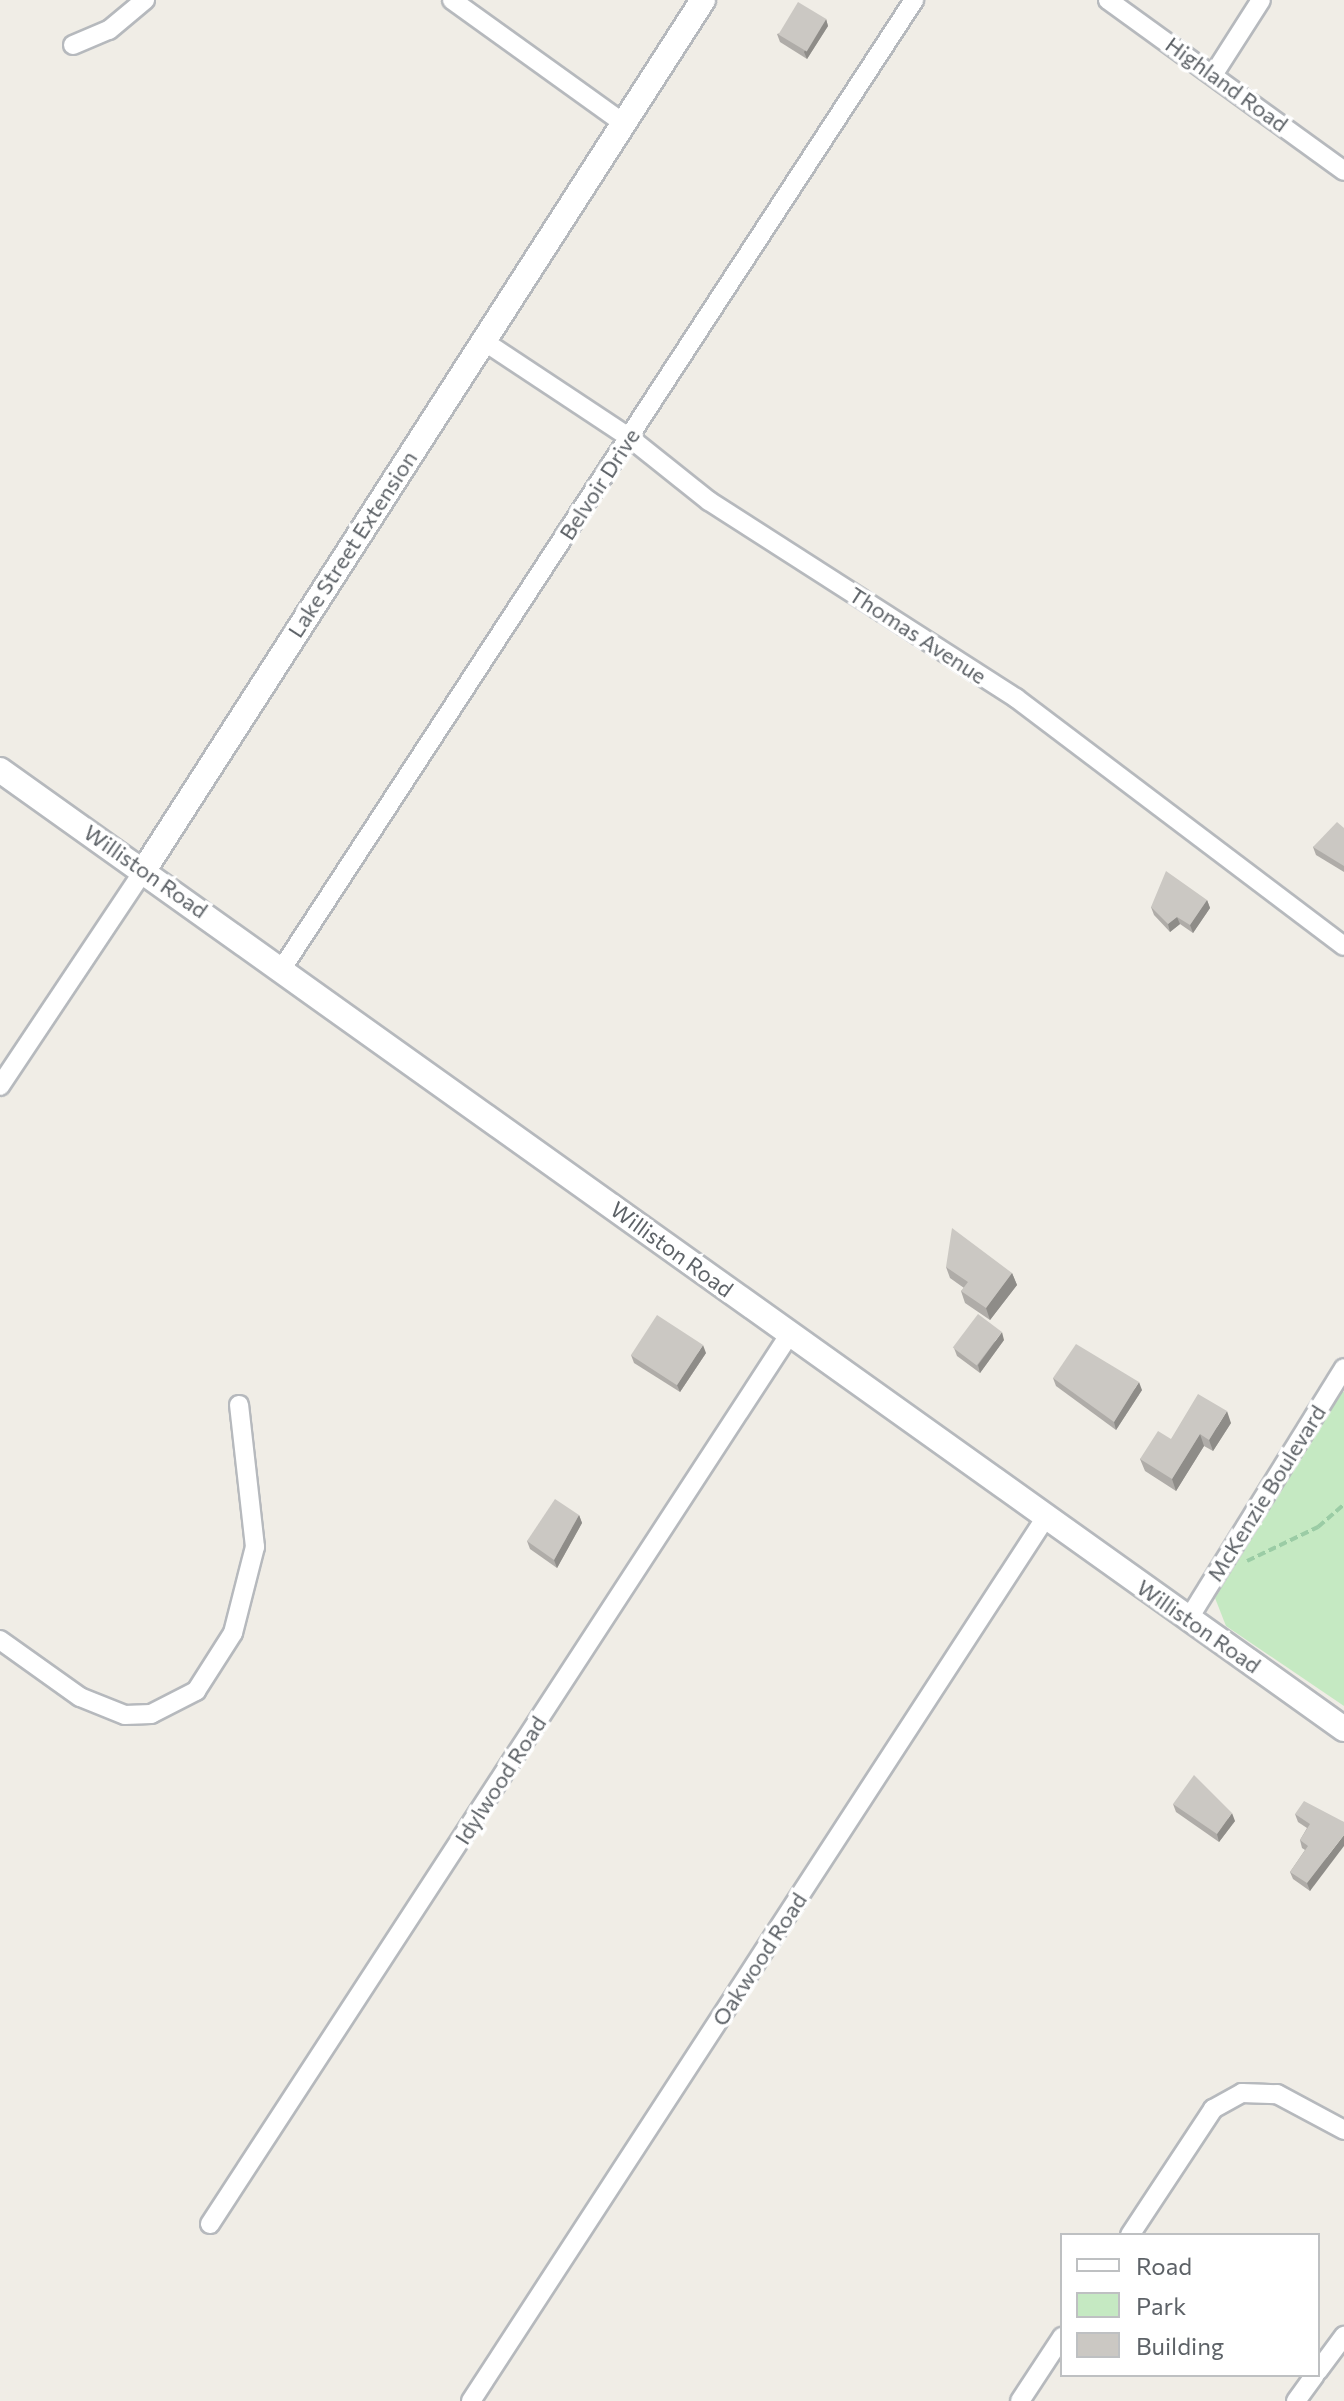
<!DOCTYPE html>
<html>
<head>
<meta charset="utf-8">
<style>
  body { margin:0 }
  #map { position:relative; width:1344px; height:2401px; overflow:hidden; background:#f0ede6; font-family:Commissioner,sans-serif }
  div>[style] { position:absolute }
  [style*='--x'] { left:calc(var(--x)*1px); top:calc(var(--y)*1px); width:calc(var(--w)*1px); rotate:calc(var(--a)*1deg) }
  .green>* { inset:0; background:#c5e9c2 }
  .path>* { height:4px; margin-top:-2px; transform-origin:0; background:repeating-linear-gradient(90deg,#9bcca5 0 8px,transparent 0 12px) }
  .roads { filter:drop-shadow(2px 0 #b6b9bd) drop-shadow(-2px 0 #b6b9bd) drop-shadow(0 2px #b6b9bd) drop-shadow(0 -2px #b6b9bd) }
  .street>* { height:18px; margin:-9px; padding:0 9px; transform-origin:9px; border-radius:9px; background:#fff }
  .secondary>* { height:24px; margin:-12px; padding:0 12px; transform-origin:12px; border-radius:12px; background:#fff }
  .wall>* { inset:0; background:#afaca8 }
  .shaded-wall>* { inset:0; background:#8e8c88 }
  .building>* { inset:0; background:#cbc8c3; transform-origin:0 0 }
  span { translate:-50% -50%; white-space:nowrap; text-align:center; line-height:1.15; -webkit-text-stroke:7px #fff; paint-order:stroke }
  .street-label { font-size:22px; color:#5d6267 }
  .legend { position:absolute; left:1060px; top:2233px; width:260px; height:144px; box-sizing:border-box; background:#fff; border:2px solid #bec0c2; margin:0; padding:10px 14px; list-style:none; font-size:24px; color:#5d6267 }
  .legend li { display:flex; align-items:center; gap:16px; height:40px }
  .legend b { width:40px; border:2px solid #bec0c2 }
</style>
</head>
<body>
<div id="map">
  <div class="green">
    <div style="clip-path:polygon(1341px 1391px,1344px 1392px,1344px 1706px,1226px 1626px,1215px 1598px)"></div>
  </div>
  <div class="path">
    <div style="--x:1247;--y:1561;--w:79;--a:-25.6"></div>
    <div style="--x:1318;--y:1527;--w:35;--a:-41"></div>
  </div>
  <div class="roads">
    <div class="street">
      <div style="--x:452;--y:0;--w:211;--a:35.7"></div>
      <div style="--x:1108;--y:0;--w:291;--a:35.9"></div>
      <div style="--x:73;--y:45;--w:39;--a:-23"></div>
      <div style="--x:109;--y:30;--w:47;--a:-39.8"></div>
      <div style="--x:1215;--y:72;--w:85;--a:-57.4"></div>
      <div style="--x:482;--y:340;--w:178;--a:33.5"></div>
      <div style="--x:630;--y:438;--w:101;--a:38.6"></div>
      <div style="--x:709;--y:501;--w:365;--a:32.7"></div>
      <div style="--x:1016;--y:698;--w:411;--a:37.1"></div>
      <div style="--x:283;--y:967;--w:1155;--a:-56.87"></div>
      <div style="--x:0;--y:1086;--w:260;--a:-56.3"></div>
      <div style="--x:1189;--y:1618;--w:294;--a:-58.2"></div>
      <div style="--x:0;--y:1640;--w:98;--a:35.5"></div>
      <div style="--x:80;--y:1697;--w:48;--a:21.8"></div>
      <div style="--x:125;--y:1715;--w:26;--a:-2"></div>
      <div style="--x:151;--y:1714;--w:51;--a:-27.1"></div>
      <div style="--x:196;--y:1691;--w:69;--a:-57.5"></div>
      <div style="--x:233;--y:1633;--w:89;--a:-75.7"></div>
      <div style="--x:255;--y:1547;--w:143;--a:-96.4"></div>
      <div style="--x:210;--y:2224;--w:1061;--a:-56.92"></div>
      <div style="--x:1130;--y:2235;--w:151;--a:-56.6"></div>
      <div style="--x:1213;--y:2109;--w:33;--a:-29"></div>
      <div style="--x:1242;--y:2093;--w:35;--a:2"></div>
      <div style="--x:1277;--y:2094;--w:76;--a:28.2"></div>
      <div style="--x:1318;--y:2371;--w:44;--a:-53.4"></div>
      <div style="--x:471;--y:2401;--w:1055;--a:-56.96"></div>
      <div style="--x:1020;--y:2401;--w:77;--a:-56.7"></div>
      <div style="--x:1296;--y:2401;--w:32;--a:-54"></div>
    </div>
    <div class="secondary">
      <div style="--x:0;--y:770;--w:1651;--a:35.51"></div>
      <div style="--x:144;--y:870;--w:1034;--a:-57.28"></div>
    </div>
  </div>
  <div class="wall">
    <div style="clip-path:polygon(826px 19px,828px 26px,807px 59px,780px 42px,777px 34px)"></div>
    <div style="clip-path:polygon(1344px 828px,1344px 872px,1316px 855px,1313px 847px)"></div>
    <div style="clip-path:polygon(1207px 900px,1210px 908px,1193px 933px,1180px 924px,1170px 932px,1154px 915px,1151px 907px)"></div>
    <div style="clip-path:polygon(946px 1267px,1012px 1273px,1017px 1285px,990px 1320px,965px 1303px,961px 1291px,964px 1288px,950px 1278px)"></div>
    <div style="clip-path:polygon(1004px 1340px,980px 1373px,957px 1356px,954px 1348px)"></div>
    <div style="clip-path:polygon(706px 1353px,680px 1392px,634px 1363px,631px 1355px)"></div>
    <div style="clip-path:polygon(1053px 1378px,1142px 1390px,1116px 1430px,1056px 1386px)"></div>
    <div style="clip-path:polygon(1231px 1423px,1213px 1451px,1204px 1446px,1176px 1491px,1145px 1471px,1140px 1459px,1171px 1439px)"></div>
    <div style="clip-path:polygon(579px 1515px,582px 1523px,557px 1568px,530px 1549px,527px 1541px)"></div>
    <div style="clip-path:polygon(1173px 1804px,1235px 1821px,1219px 1842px,1176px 1812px)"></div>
    <div style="clip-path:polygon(1295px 1814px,1344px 1822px,1310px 1891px,1293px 1879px,1290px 1872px,1305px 1850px,1302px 1848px,1300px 1840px,1307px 1828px,1298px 1822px)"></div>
  </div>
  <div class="shaded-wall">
    <div style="clip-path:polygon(826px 19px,828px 26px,807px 59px,804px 52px)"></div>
    <div style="clip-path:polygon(1207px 900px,1210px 908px,1193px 933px,1190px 925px)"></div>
    <div style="clip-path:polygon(1177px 917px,1180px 924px,1170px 932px,1168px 924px)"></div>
    <div style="clip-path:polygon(1012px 1273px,1017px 1285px,990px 1320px,986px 1308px)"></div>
    <div style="clip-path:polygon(1002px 1332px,1004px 1340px,980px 1373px,978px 1365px)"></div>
    <div style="clip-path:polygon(703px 1345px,706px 1353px,680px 1392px,677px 1385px)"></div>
    <div style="clip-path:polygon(1139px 1382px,1142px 1390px,1116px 1430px,1114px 1422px)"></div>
    <div style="clip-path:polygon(1227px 1411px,1231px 1423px,1213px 1451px,1209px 1440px)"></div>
    <div style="clip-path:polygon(1200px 1434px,1204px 1446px,1176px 1491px,1172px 1479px)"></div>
    <div style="clip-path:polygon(579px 1515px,582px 1523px,557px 1568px,554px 1560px)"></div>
    <div style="clip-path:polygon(1232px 1813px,1235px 1821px,1219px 1842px,1217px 1834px)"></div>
    <div style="clip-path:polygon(1344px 1835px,1344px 1846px,1310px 1891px,1307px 1883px)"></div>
  </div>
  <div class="building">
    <div style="left:798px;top:2px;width:33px;height:38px;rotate:31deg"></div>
    <div style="clip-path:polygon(1337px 822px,1344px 828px,1344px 866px,1313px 847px)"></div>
    <div style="clip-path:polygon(1166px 871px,1207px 900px,1190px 925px,1177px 917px,1168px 924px,1151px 907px)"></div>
    <div style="clip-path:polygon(952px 1228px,1012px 1273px,986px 1308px,961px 1291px,968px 1282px,946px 1267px)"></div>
    <div style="left:978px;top:1314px;width:30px;height:42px;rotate:37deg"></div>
    <div style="left:657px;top:1315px;width:55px;height:48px;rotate:33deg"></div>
    <div style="clip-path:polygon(1076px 1344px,1139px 1382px,1114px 1422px,1053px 1378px)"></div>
    <div style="clip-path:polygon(1198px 1394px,1227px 1411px,1209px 1440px,1200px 1434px,1172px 1479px,1140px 1459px,1158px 1431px,1171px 1439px)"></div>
    <div style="clip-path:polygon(555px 1499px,579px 1515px,554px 1560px,527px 1541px)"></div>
    <div style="clip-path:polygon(1194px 1775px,1232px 1813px,1217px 1834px,1173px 1804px)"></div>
    <div style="clip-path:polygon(1304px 1801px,1344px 1822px,1344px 1835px,1307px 1883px,1290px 1872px,1308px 1846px,1300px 1840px,1310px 1824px,1295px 1814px)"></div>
  </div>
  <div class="street-label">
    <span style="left:1227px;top:84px;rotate:36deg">Highland Road</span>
    <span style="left:599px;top:484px;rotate:-57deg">Belvoir Drive</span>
    <span style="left:352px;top:544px;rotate:-57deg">Lake Street Extension</span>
    <span style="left:918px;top:635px;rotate:33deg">Thomas Avenue</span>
    <span style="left:146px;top:871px;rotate:35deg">Williston Road</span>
    <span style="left:672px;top:1249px;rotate:36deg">Williston Road</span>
    <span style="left:1266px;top:1493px;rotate:-58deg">McKenzie Boulevard</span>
    <span style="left:1199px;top:1626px;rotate:35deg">Williston Road</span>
    <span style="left:500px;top:1780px;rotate:-57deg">Idylwood Road</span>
    <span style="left:759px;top:1959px;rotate:-57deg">Oakwood Road</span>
  </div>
  <ul class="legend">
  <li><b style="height:10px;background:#fff"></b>Road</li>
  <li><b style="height:22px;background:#c5e9c2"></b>Park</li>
  <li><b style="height:22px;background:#cbc8c3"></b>Building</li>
  </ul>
</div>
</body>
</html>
